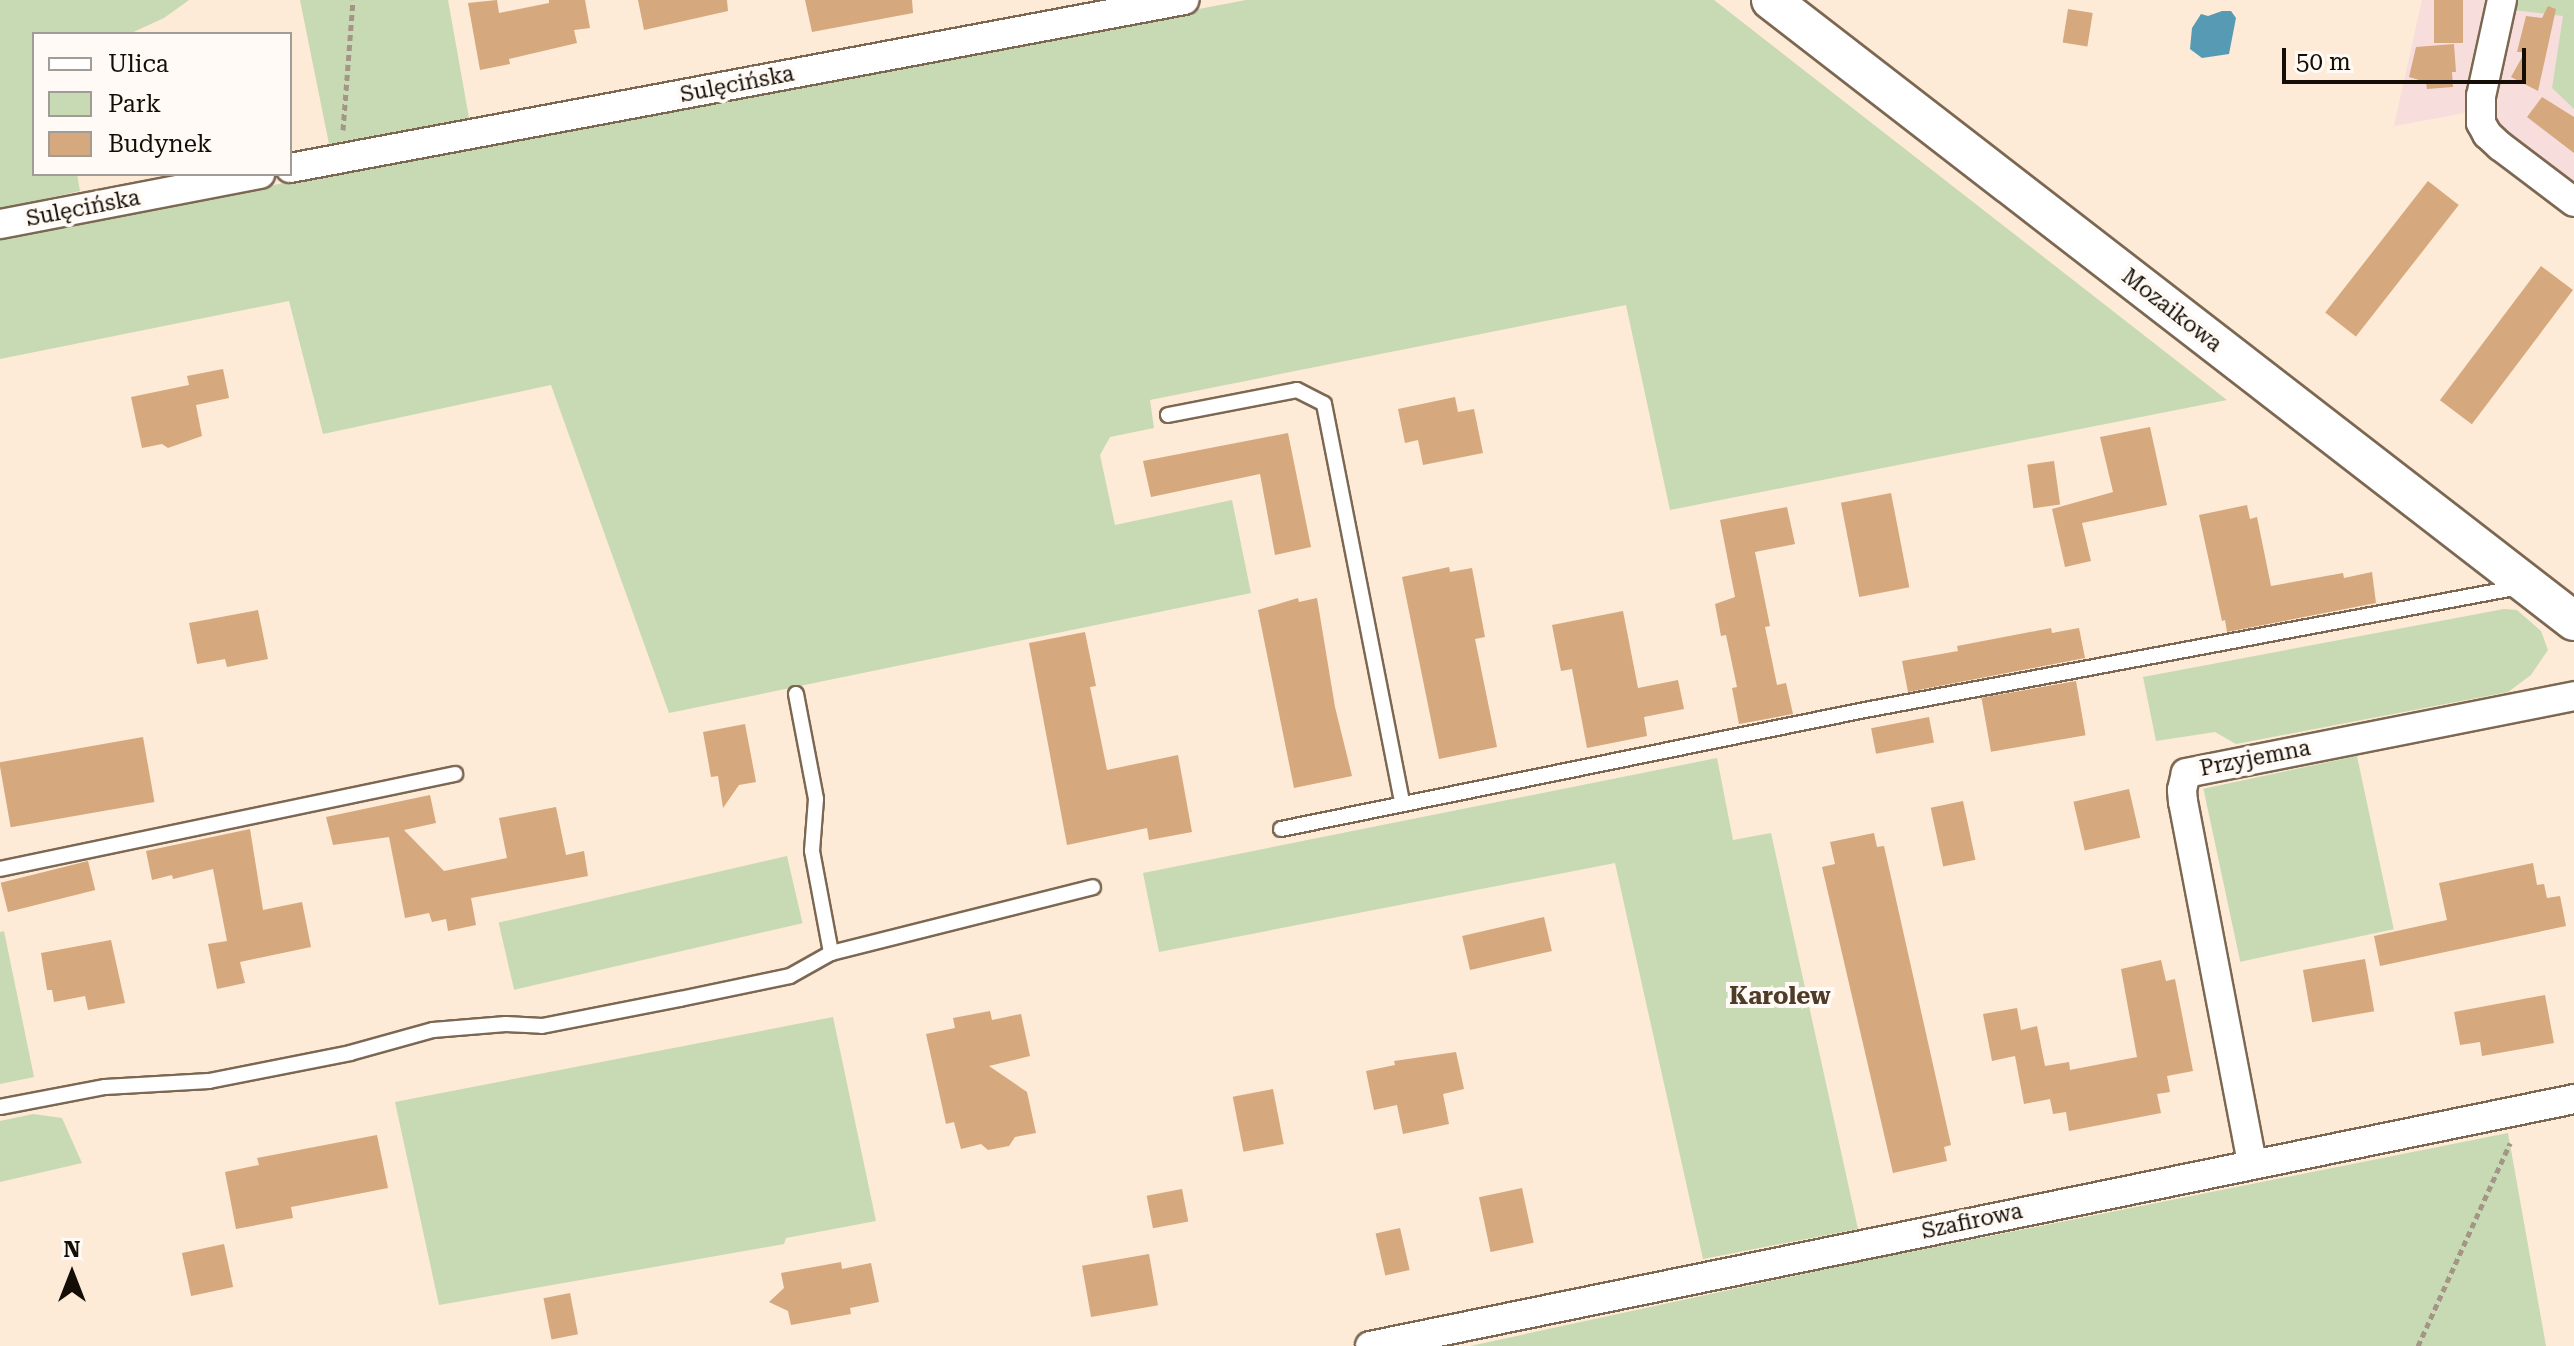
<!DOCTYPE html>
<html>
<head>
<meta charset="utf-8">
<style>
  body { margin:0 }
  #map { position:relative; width:2574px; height:1346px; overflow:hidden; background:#fdead7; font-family:"Roboto Serif",serif }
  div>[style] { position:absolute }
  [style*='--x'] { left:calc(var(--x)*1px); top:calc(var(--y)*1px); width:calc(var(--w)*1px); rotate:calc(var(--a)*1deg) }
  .industrial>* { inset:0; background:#f7dddb }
  .green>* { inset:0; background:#c7dab4; transform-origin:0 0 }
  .water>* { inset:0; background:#569ab3 }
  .building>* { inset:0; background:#d5a87d; transform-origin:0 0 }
  .path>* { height:5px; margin-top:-2.5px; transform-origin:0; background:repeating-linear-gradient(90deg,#a49687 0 6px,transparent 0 10px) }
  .roads { filter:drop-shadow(2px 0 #7c6852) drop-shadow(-2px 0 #7c6852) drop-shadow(0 2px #7c6852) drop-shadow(0 -2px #7c6852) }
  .lane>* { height:14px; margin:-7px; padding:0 7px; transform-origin:7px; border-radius:7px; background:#fff }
  .street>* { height:28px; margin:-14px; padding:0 14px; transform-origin:14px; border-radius:14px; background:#fff }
  .secondary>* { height:38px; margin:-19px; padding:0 19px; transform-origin:19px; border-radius:19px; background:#fff }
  span { translate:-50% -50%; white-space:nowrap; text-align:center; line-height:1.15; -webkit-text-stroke:8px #fffaf5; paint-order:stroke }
  .street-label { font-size:22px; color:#150e06 }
  .neighbourhood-label { font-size:24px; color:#4f3c28; font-weight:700 }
  .legend { position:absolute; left:32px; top:32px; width:260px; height:144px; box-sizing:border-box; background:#fffaf5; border:2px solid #a19c95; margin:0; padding:10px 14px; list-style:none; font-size:24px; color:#150e06 }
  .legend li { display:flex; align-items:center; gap:16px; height:40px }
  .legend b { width:40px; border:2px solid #a19c95 }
  .north { position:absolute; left:32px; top:1234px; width:80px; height:80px; -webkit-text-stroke:6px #fffaf5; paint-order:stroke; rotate:0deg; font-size:22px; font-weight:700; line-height:32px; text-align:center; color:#150e06 }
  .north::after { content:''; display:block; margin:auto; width:28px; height:36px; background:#150e06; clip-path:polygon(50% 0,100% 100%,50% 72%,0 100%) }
  .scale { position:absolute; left:2282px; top:48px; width:244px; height:36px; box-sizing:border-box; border:4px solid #150e06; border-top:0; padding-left:10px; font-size:24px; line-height:28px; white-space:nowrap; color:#150e06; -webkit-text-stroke:6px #fffaf5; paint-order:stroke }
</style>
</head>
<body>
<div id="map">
  <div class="industrial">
    <div style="clip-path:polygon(2422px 0,2489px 0,2465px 113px,2394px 126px)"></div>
    <div style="clip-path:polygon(2513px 10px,2564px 16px,2552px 88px,2574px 109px,2574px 187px,2498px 130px,2493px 117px)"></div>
  </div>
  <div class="green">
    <div style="clip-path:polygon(0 0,189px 0,164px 18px,129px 34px,34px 34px,34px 174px,77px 174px,80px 191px,0 209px)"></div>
    <div style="clip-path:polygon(300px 0,448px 0,469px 118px,329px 144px)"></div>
    <div style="clip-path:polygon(1246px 0,1714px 0,2227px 400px,1670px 510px,1626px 305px,1150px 400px,1154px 428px,1110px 437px,1100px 455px,1115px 525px,1232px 500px,1251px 593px,669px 713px,551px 385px,323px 434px,289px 301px,0 359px,0 237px)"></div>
    <div style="clip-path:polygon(2515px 0,2574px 0,2574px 109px,2552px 88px,2563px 16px,2513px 10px)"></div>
    <div style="clip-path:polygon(2504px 609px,2517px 610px,2541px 631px,2548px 650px,2531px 675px,2508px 692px,2236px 744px,2215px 732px,2156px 741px,2143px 677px)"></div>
    <div style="left:2357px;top:756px;width:177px;height:157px;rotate:78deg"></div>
    <div style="clip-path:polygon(1717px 758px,1733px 840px,1771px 833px,1858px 1229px,1703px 1259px,1615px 863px,1159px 952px,1143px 873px)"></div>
    <div style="left:787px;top:856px;width:69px;height:296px;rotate:77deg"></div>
    <div style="clip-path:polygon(4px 931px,34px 1077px,0 1084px,0 932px)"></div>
    <div style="clip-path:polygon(833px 1017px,876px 1221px,786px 1238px,784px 1244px,439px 1305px,395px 1102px)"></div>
    <div style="clip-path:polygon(33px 1114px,62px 1118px,82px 1163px,0 1182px,0 1121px)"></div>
    <div style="clip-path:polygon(2508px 1133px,2546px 1346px,1470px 1346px,1845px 1265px)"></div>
  </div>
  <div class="water">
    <div style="clip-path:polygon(2222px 11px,2231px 11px,2236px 18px,2229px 54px,2202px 58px,2190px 49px,2192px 28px,2201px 14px,2208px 16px)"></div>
  </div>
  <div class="building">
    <div style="clip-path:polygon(497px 0,499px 13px,549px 3px,549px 0,585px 0,590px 28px,574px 30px,577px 43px,509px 59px,510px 64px,480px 70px,468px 3px)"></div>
    <div style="clip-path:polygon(638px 0,727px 0,728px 11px,644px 30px)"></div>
    <div style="clip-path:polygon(805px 0,912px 0,913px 13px,812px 32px)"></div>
    <div style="left:2434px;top:0;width:29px;height:43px"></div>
    <div style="clip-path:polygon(2548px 6px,2556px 9px,2538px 91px,2511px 77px,2525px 52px,2517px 52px,2526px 16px,2542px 18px)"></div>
    <div style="left:2068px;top:9px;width:25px;height:34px;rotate:9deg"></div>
    <div style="clip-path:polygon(2454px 44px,2456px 72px,2452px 72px,2453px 87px,2427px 89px,2426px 82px,2409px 77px,2416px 47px)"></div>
    <div style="clip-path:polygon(2542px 97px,2574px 117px,2574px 153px,2527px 117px)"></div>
    <div style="left:2428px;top:181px;width:39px;height:167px;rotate:38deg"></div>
    <div style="left:2541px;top:266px;width:40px;height:168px;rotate:37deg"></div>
    <div style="clip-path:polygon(223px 369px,229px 398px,196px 405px,202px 436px,168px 448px,162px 444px,142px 448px,131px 397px,189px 385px,187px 376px)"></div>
    <div style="clip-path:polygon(1455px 397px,1458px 412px,1474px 409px,1483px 453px,1423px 465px,1418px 440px,1405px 443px,1398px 409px)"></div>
    <div style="clip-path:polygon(2150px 427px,2167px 505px,2082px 523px,2091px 561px,2065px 567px,2052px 509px,2113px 492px,2100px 437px)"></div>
    <div style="clip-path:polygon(1288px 433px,1311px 547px,1275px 555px,1260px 474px,1151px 497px,1143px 461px)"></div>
    <div style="left:2054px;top:461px;width:44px;height:27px;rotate:82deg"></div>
    <div style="left:1891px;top:493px;width:96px;height:51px;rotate:79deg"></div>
    <div style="clip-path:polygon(2247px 505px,2250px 519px,2257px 517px,2271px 586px,2343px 573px,2344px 578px,2372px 572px,2376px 603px,2227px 632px,2225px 620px,2222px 621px,2199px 515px)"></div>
    <div style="clip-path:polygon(1787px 507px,1795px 544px,1755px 552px,1770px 626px,1765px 627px,1777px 685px,1786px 683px,1793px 714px,1739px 724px,1732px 688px,1737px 687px,1726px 635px,1721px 636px,1715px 604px,1735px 597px,1720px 520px)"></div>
    <div style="clip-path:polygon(1449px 567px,1450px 572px,1472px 568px,1485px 637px,1475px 639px,1497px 747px,1439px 759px,1402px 577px)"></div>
    <div style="clip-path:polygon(1298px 598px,1299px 602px,1317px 598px,1335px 707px,1352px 776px,1294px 788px,1258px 610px)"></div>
    <div style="clip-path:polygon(258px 610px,268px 659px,227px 667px,225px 659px,197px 664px,189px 623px)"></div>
    <div style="clip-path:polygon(1623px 611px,1638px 688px,1678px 680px,1684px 709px,1644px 717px,1647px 736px,1587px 748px,1572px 669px,1561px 671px,1552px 625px)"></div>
    <div style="clip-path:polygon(2051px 628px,2052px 633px,2079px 628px,2085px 658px,1908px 692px,1902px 661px,1958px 651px,1957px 646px)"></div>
    <div style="clip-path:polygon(1085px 632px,1096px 686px,1090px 687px,1107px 770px,1178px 755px,1192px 832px,1149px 840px,1147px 828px,1067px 845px,1029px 643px)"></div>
    <div style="left:2076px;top:681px;width:55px;height:96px;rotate:80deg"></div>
    <div style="left:1929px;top:717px;width:26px;height:59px;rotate:79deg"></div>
    <div style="clip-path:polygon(745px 724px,756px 782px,739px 785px,723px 808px,718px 776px,711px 777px,703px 732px)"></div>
    <div style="left:143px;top:737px;width:66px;height:146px;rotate:80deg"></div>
    <div style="left:2129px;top:789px;width:50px;height:57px;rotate:77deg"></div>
    <div style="clip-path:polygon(430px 795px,436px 823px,404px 830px,444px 871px,507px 858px,499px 818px,556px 807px,566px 855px,584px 851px,588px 876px,471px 898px,476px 925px,448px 931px,446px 919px,432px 922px,429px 913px,405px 918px,389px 837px,333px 845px,326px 817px)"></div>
    <div style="left:1963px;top:801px;width:60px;height:33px;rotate:78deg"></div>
    <div style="clip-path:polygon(250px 829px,263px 910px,302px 902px,311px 947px,240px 962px,245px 983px,217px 989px,208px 944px,227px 941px,213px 869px,173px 879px,172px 875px,152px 880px,146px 851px)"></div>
    <div style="clip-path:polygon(1874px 833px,1877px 847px,1884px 846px,1951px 1145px,1944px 1147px,1947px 1161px,1893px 1173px,1822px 867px,1835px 864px,1830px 842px)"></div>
    <div style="left:88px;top:861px;width:30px;height:90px;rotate:76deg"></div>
    <div style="clip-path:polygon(2533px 863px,2537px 885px,2544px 884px,2547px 898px,2560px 896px,2566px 926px,2380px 966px,2374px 936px,2447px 920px,2439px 883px)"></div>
    <div style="left:1544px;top:917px;width:35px;height:84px;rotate:77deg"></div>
    <div style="clip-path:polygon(111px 940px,125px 1003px,88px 1010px,85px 996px,54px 1002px,52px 990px,47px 990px,41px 953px)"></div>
    <div style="left:2365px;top:959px;width:53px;height:63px;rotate:80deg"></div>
    <div style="clip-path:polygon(2161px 960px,2166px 981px,2175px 979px,2193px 1071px,2167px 1076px,2170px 1092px,2157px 1094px,2161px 1113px,2069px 1131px,2066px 1112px,2053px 1114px,2050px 1099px,2024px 1104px,2015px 1056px,1992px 1061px,1983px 1014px,2017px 1008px,2021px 1030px,2037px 1026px,2045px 1066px,2069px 1062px,2070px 1070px,2137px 1057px,2121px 969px)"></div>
    <div style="clip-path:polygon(2545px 995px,2554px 1043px,2482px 1056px,2480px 1042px,2460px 1045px,2454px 1012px)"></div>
    <div style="clip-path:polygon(990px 1011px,992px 1020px,1021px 1014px,1030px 1056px,989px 1066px,1027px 1092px,1036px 1133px,1015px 1137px,1009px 1146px,988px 1150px,981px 1144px,961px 1149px,954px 1122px,946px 1124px,926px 1034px,955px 1028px,953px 1018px)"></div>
    <div style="clip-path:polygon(1456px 1052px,1464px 1089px,1443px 1094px,1449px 1124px,1403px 1134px,1397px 1105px,1374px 1110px,1366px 1071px,1395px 1065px,1394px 1061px)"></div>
    <div style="left:1273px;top:1089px;width:56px;height:41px;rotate:79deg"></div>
    <div style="clip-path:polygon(377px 1135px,388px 1188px,291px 1207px,293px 1218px,236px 1229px,225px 1172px,259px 1165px,257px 1158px)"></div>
    <div style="left:1522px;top:1188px;width:56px;height:44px;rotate:78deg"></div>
    <div style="left:1182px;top:1189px;width:33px;height:36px;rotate:79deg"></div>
    <div style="left:1400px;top:1228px;width:43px;height:25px;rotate:77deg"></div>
    <div style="left:224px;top:1244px;width:44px;height:43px;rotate:78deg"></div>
    <div style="left:1149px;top:1254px;width:52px;height:68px;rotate:80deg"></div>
    <div style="clip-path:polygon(841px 1262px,842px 1269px,871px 1263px,879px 1302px,850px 1308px,851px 1314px,791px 1325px,788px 1311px,769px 1302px,784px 1288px,781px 1273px)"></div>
    <div style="left:570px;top:1293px;width:42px;height:27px;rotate:79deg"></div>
  </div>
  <div class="path">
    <div style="--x:343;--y:130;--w:130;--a:-85.6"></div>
    <div style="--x:2418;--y:1346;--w:223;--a:-65.6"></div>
  </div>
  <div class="roads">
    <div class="lane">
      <div style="--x:1168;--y:415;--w:131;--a:-11"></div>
      <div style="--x:1297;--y:390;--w:30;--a:27"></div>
      <div style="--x:1324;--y:404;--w:407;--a:78.9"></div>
      <div style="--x:796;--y:694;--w:107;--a:79.2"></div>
      <div style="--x:816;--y:799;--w:52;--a:94.4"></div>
      <div style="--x:812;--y:851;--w:104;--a:79.4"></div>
      <div style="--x:1281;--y:829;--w:596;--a:-11.52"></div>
      <div style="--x:1865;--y:710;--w:666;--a:-10.64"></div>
      <div style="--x:0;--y:869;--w:465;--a:-11.8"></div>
      <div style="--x:0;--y:1107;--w:107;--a:-10.8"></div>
      <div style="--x:105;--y:1087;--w:104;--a:-3.3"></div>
      <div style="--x:209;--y:1081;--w:144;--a:-11.2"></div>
      <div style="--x:350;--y:1053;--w:86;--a:-15.5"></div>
      <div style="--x:433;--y:1030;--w:73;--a:-4.7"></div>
      <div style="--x:506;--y:1024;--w:36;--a:3"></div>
      <div style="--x:542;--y:1026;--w:141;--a:-11.1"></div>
      <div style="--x:680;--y:999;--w:112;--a:-11.8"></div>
      <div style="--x:790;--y:976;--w:47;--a:-29.3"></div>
      <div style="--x:831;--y:953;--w:270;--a:-14.1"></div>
    </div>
    <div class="street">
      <div style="--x:2502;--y:0;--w:98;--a:102.3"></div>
      <div style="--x:2481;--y:96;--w:27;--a:90"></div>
      <div style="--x:2481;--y:123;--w:13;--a:61"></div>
      <div style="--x:2487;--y:134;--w:18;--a:43"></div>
      <div style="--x:2500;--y:146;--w:93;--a:37.1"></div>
      <div style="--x:290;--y:168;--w:910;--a:-10.64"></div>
      <div style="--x:0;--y:224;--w:265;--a:-10.9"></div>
      <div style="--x:2252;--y:1163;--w:368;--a:-100.8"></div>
      <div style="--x:2183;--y:802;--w:12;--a:-95"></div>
      <div style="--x:2182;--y:790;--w:17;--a:-77"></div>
      <div style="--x:2186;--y:773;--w:396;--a:-11.2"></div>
      <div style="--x:1370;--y:1346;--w:1229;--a:-11.59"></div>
    </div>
    <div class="secondary">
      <div style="--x:1771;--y:0;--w:1015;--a:37.72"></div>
    </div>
  </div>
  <div class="street-label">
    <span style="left:737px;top:84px;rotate:-11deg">Sulęcińska</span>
    <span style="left:83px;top:208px;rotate:-11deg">Sulęcińska</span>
    <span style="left:2172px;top:310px;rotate:38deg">Mozaikowa</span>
    <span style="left:2255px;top:758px;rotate:-11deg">Przyjemna</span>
    <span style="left:1972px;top:1221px;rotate:-12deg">Szafirowa</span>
  </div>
  <div class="neighbourhood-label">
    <span style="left:1780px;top:997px">Karolew</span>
  </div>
  <ul class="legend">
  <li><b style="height:10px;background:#fff"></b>Ulica</li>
  <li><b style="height:22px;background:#c7dab4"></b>Park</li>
  <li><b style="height:22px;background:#d5a87d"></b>Budynek</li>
  </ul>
  <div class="north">N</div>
  <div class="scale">50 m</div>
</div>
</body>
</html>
